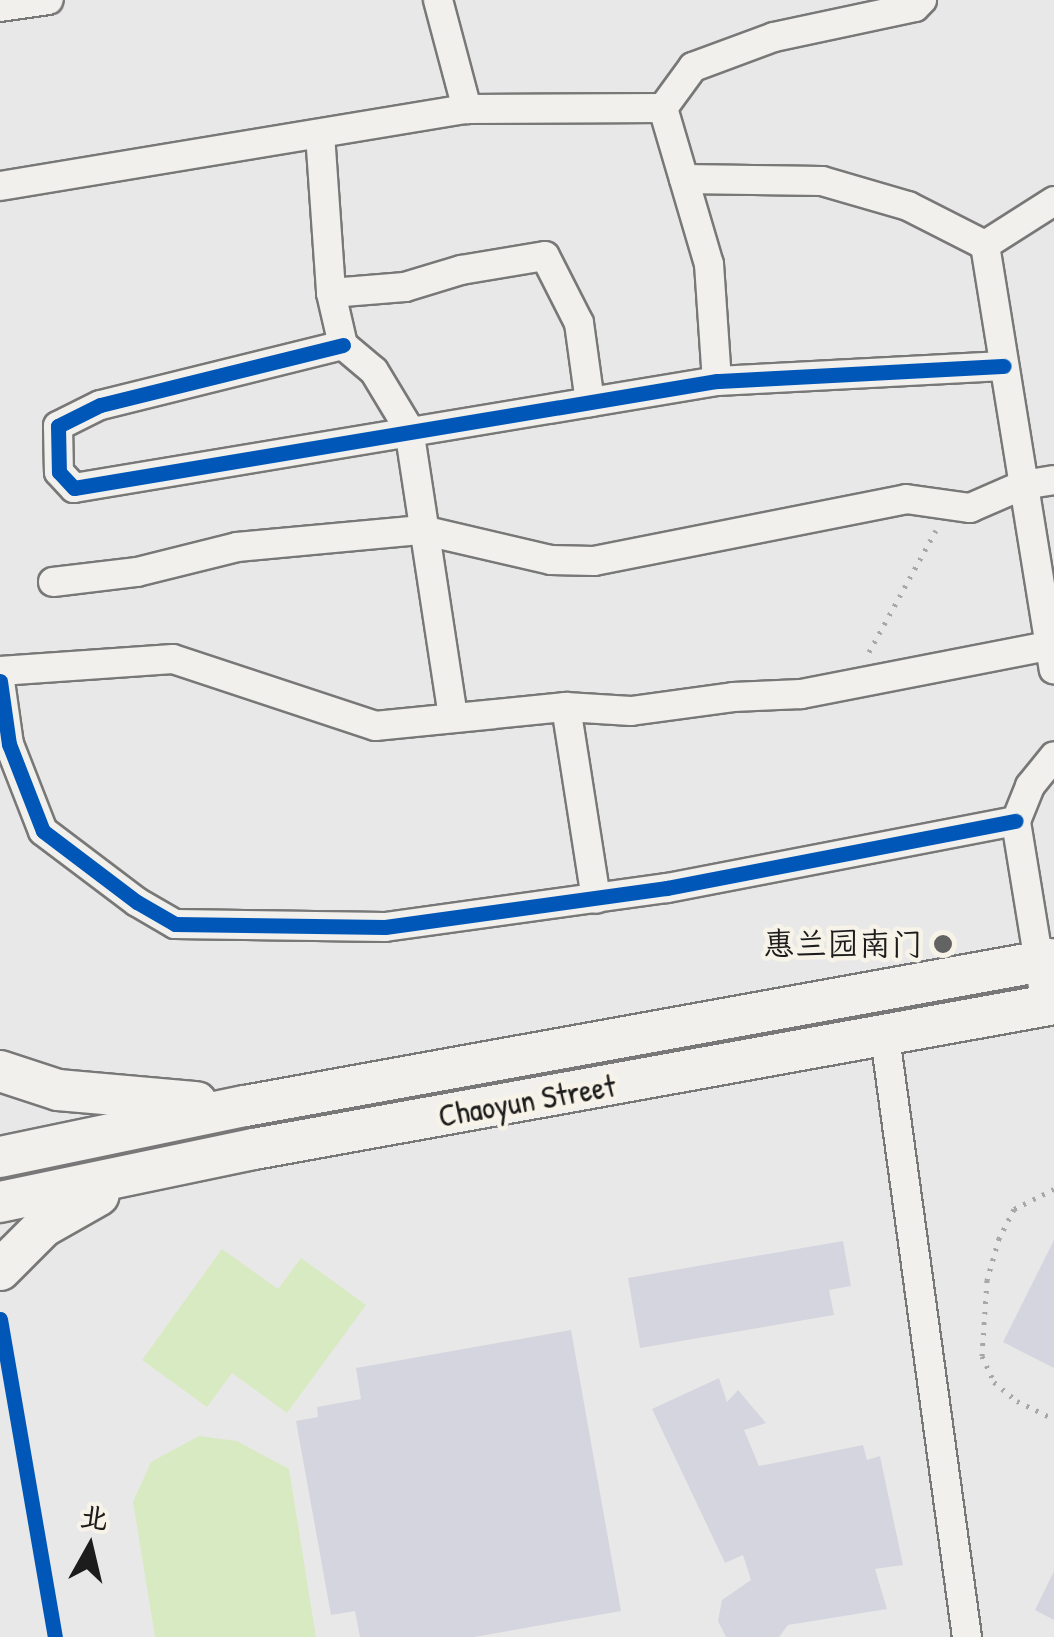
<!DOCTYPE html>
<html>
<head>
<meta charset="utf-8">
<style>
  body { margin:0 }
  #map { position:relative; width:1054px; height:1637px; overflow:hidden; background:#e9e8e8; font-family:"Patrick Hand","LXGW WenKai TC",sans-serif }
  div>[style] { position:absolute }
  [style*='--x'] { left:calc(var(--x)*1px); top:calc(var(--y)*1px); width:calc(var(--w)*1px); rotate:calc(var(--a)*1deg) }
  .green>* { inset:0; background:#d8eac2 }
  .building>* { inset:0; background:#d5d5df }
  .path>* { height:5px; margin-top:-2.5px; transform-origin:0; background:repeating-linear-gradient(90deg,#a8a7a5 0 2.5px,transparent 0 10.5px) }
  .roads { filter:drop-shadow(2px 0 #787878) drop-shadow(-2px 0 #787878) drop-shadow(0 2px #787878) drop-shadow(0 -2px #787878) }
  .minor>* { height:28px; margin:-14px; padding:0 14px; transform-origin:14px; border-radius:14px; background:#f1f0ec }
  .secondary>* { height:40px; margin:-20px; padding:0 20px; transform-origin:20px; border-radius:20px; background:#f1f0ec }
  .cycleway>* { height:15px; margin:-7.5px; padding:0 7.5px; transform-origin:7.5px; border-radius:7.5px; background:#0057b8 }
  .dots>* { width:28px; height:28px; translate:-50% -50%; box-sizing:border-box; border:5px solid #f7f3e8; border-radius:50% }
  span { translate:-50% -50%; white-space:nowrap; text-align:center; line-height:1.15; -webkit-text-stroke:9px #f7f3e8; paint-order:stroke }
  .poi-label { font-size:32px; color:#1c1c1c }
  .right { translate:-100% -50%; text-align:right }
  .street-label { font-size:32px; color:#1c1c1c }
  .north { position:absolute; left:40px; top:1497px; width:100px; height:100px; -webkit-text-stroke:8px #f7f3e8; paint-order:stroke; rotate:8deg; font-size:28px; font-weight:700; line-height:40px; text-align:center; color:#1c1c1c }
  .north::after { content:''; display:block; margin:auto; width:35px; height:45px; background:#1c1c1c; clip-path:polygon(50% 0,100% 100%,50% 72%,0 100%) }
</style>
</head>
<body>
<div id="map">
  <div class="green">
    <div style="clip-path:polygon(222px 1249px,278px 1289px,301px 1258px,366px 1305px,287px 1413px,232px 1373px,207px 1407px,142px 1360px)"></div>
    <div style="clip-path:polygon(199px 1436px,237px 1441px,289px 1469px,316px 1637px,155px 1637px,133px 1502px,151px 1462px)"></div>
  </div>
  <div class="building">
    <div style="clip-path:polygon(1054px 1240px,1054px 1368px,1003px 1342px)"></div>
    <div style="clip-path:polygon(843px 1241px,851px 1286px,829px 1290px,834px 1315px,640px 1348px,628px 1278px)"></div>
    <div style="clip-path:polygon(571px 1330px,621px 1611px,474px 1637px,360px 1637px,355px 1611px,331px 1615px,296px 1421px,318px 1417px,317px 1407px,361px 1399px,356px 1368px)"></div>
    <div style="clip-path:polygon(719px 1378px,727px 1402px,738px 1390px,766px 1423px,744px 1430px,759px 1466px,863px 1445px,867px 1460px,880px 1456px,903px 1565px,875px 1569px,887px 1609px,788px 1625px,779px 1637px,726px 1637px,718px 1621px,722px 1600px,751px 1580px,743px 1555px,725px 1563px,652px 1409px)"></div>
    <div style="clip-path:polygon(1054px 1571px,1054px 1620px,1035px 1610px)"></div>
  </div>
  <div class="path">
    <div style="--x:869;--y:652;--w:139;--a:-61.2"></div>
    <div style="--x:1054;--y:1189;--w:45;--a:153.4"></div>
    <div style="--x:1014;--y:1209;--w:33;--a:117"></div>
    <div style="--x:999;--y:1238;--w:44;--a:105.9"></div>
    <div style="--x:987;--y:1280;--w:76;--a:93.8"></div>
    <div style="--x:982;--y:1356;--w:29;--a:65"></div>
    <div style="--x:994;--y:1382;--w:30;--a:40"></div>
    <div style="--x:1017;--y:1401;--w:41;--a:25.9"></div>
  </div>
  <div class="roads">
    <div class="minor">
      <div style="--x:438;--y:0;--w:113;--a:75.1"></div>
      <div style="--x:0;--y:7;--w:49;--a:-8.3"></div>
      <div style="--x:663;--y:108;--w:163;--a:73.6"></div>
      <div style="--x:709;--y:264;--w:117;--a:86.1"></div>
      <div style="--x:320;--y:134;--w:159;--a:86"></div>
      <div style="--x:331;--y:293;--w:53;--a:77"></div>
      <div style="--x:343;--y:345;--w:40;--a:40"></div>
      <div style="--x:374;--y:371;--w:68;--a:58.9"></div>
      <div style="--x:409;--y:429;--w:292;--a:81.3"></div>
      <div style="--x:684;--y:179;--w:138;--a:0.8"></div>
      <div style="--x:822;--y:181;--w:90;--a:16.2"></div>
      <div style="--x:908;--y:206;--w:86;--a:26.9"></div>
      <div style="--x:0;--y:186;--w:473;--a:-9.4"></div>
      <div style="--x:467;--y:109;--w:196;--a:-0.3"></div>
      <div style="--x:663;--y:108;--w:51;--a:-53.8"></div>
      <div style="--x:693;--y:67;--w:86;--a:-20.3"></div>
      <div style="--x:774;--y:37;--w:144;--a:-12"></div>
      <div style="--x:915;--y:7;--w:10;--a:-45"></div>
      <div style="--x:985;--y:245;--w:430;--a:80.8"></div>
      <div style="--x:985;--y:245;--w:82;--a:-32.5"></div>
      <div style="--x:331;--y:293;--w:74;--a:-4.6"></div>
      <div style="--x:405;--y:287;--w:59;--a:-16.9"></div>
      <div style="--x:461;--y:270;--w:85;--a:-9.5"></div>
      <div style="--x:545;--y:256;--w:75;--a:63.1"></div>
      <div style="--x:579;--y:323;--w:80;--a:82.1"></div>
      <div style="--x:343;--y:345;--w:250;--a:166.1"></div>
      <div style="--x:100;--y:405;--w:47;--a:153.4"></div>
      <div style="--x:58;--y:426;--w:46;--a:88.8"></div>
      <div style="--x:59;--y:472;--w:22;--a:47"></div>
      <div style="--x:74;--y:488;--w:652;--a:-9.45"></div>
      <div style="--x:717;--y:381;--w:287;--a:-3"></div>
      <div style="--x:53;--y:582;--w:85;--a:-6.8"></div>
      <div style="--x:137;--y:572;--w:103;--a:-14"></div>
      <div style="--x:237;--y:547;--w:186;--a:-5.3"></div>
      <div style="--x:422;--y:530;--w:132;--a:13.1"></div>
      <div style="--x:551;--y:560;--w:43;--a:1.3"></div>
      <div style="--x:594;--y:561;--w:318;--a:-11.2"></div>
      <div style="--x:906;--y:499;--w:65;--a:8"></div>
      <div style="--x:970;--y:508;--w:58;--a:-23.5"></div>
      <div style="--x:1023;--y:485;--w:31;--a:-9"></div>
      <div style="--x:0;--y:671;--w:173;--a:-4"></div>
      <div style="--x:173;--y:659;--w:213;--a:18.3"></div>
      <div style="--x:375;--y:726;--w:192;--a:-5.7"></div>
      <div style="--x:566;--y:707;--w:65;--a:3.5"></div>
      <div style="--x:631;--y:711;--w:103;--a:-7.8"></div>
      <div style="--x:733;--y:697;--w:68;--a:-2.5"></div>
      <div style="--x:801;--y:694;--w:253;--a:-11"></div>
      <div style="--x:0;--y:681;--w:64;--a:81.9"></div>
      <div style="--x:9;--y:744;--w:93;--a:68.7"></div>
      <div style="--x:43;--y:831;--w:118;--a:37.1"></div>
      <div style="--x:137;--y:902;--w:44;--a:30.1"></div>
      <div style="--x:175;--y:924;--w:210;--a:0.8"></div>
      <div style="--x:385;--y:927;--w:285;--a:-7.9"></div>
      <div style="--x:667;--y:888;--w:355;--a:-10.9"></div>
      <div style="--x:566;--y:707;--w:194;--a:81.1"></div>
      <div style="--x:1046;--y:1005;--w:186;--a:-99.3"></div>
      <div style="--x:1016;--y:821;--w:38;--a:-68"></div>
      <div style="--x:1030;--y:786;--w:38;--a:-51"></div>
      <div style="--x:885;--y:1037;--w:606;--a:82.22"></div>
    </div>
    <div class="secondary">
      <div style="--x:0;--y:1071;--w:61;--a:18.1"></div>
      <div style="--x:58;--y:1090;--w:139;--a:5"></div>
      <div style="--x:0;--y:1157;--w:250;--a:-11.8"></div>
      <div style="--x:245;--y:1106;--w:822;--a:-10.3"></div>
      <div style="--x:0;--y:1202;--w:259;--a:-11.8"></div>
      <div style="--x:254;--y:1149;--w:813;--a:-10.27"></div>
      <div style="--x:0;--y:1270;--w:61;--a:-45"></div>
      <div style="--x:43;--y:1227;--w:64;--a:-29.7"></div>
    </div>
  </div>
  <div class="cycleway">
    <div style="--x:343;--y:345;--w:250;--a:166.1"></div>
    <div style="--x:100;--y:405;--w:47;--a:153.4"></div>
    <div style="--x:58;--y:426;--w:46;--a:88.8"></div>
    <div style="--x:59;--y:472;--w:22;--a:47"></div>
    <div style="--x:74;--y:488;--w:652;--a:-9.45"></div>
    <div style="--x:717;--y:381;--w:287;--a:-3"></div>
    <div style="--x:0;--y:681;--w:64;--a:81.9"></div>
    <div style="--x:9;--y:744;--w:93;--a:68.7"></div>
    <div style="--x:43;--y:831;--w:118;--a:37.1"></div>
    <div style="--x:137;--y:902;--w:44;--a:30.1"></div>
    <div style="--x:175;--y:924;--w:210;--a:0.8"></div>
    <div style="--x:385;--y:927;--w:285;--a:-7.9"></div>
    <div style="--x:667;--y:888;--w:355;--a:-10.9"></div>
    <div style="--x:0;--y:1319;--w:323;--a:80.2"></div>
  </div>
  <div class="dots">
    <div style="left:943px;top:944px;background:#646363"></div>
  </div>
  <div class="poi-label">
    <span class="right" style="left:923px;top:944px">惠兰园南门</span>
  </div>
  <div class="street-label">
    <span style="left:527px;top:1101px;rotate:-10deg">Chaoyun Street</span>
  </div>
  <div class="north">北</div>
</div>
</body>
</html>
